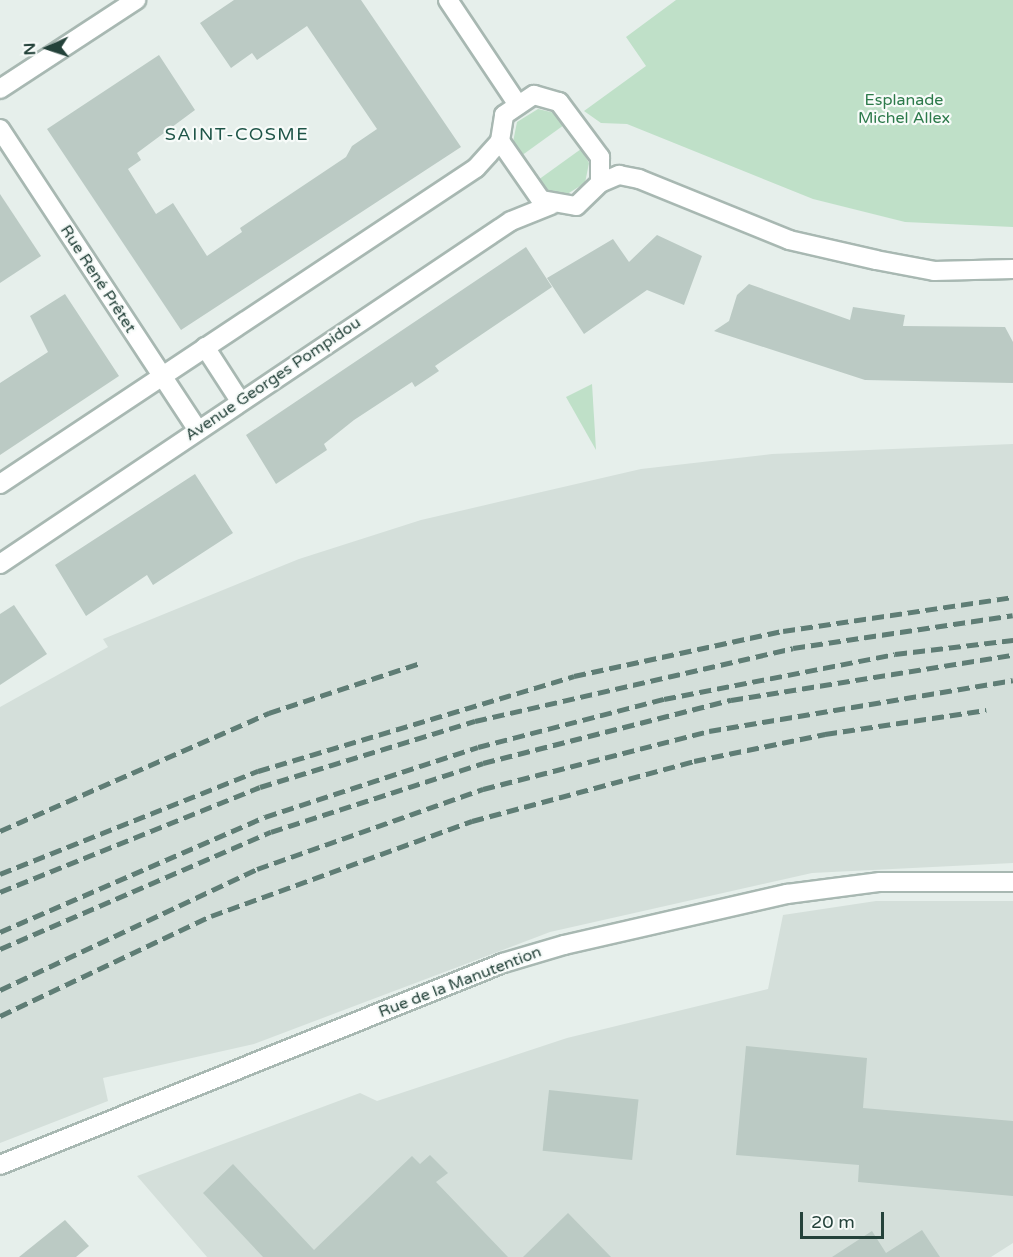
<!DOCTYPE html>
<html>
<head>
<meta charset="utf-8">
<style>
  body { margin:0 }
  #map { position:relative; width:1013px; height:1257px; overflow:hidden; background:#e6efeb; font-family:"Varela Round",sans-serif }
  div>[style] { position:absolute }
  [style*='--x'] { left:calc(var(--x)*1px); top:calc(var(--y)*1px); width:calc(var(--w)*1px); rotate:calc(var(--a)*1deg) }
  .built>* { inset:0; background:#d4dfda }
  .green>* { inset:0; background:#bfe0c8 }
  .building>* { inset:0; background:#bbcac4; transform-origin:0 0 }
  .roads { filter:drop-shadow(2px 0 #a8b8b2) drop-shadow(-2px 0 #a8b8b2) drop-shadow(0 2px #a8b8b2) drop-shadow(0 -2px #a8b8b2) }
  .street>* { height:18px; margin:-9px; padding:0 9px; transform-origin:9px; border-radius:9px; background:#fff }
  .secondary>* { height:18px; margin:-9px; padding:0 9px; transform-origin:9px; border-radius:9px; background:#fff }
  .rail>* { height:4.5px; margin-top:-2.25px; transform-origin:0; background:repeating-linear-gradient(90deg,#5f7d75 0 12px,transparent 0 18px) }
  span { translate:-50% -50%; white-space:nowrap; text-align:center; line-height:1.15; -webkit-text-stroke:4.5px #f7fbf9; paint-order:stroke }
  .park-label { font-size:16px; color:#2d7a4b }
  .street-label { font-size:16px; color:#24423a }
  .neighbourhood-label { font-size:18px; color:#1f5548; letter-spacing:1.5px }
  .north { position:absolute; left:18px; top:18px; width:60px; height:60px; -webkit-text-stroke:4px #f7fbf9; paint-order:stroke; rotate:267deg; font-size:16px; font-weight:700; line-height:24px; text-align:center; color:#24423a }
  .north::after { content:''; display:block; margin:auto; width:21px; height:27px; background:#24423a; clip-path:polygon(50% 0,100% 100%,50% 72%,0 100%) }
  .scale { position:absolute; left:800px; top:1212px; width:84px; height:27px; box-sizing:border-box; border:3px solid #24423a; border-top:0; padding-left:8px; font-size:18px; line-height:21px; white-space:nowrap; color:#24423a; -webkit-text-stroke:4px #f7fbf9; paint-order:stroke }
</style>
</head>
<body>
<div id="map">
  <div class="built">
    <div style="clip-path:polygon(1013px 444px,1013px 863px,812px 873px,550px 932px,254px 1044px,103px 1078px,108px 1101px,0 1143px,0 707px,108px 647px,103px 639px,299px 559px,421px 520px,641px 469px,772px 454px)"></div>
    <div style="clip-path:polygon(876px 901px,1013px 901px,1013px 1243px,991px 1257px,207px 1257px,137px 1176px,360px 1093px,377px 1101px,567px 1038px,768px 989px,783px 915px)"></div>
  </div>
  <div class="green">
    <div style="clip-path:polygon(676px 0,1013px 0,1013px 227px,905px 222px,813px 199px,627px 124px,601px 123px,584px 111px,646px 66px,626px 37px)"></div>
    <div style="clip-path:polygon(538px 109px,555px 113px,564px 125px,521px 156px,513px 142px,517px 122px)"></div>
    <div style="clip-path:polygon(581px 149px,589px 163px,585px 183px,564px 196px,546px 191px,538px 180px)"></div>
    <div style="clip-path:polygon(592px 384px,596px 450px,566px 397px)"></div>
  </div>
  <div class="building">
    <div style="clip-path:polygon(234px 0,361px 0,461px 147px,181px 330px,47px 129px,159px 55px,195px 110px,137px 153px,141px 160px,128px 169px,156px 214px,173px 203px,207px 256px,242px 232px,240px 228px,346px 157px,352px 146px,377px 129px,307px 26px,257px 60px,252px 53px,231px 68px,200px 23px)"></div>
    <div style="clip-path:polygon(0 194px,41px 256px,0 283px)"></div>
    <div style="clip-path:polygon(657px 235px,702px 256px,684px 305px,647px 290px,584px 334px,547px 278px,613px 239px,629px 262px)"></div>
    <div style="clip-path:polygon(526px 247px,552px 287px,435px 366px,439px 371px,415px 387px,412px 382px,354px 420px,324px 444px,327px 450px,276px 484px,246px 435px)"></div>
    <div style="clip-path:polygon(749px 284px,850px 320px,853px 307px,905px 315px,903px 326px,1005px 327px,1013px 342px,1013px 383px,865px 380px,714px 331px,729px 321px,737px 295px)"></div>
    <div style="clip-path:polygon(65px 294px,119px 376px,0 455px,0 383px,48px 352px,30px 316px)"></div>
    <div style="clip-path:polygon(195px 474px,233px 533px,153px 585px,147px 575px,86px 616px,55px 565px)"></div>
    <div style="clip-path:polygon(14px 605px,47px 654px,0 685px,0 614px)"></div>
    <div style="clip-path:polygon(746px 1046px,867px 1058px,863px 1108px,1013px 1121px,1013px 1196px,858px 1182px,859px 1165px,736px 1155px)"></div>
    <div style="left:549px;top:1090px;width:90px;height:61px;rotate:6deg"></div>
    <div style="clip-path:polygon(430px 1155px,448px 1173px,436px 1182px,508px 1257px,263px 1257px,203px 1193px,233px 1164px,314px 1250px,412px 1156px,420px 1164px)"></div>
    <div style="clip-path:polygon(568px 1213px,611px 1257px,523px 1257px)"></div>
    <div style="clip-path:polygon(65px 1220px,89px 1246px,76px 1257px,19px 1257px)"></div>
    <div style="clip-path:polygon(922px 1230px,940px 1257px,832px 1257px,872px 1231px,886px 1253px)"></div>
  </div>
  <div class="roads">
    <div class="street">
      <div style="--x:0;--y:129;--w:359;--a:56.7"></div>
      <div style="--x:205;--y:347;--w:64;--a:57.1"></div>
      <div style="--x:0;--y:484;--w:571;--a:-33.58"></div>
      <div style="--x:476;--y:168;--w:36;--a:-48"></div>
      <div style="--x:0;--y:564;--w:615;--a:-33.87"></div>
      <div style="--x:511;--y:221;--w:43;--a:-21.8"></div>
      <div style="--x:0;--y:1165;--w:542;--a:-21.88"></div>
      <div style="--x:503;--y:963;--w:64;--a:-16.4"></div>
      <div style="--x:564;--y:945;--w:229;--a:-12.9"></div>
      <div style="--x:787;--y:894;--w:94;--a:-7.4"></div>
      <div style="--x:880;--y:882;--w:133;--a:0"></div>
    </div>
    <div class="secondary">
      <div style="--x:448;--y:0;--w:123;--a:56.3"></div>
      <div style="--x:0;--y:89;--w:163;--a:-33.2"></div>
      <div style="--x:534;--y:95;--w:26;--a:16"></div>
      <div style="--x:559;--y:102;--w:69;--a:53.3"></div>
      <div style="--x:600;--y:157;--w:26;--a:90"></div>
      <div style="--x:600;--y:183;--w:33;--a:136"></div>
      <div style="--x:576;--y:206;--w:36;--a:-170"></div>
      <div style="--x:541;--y:200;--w:72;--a:-124.8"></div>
      <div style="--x:500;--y:141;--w:26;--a:-81"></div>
      <div style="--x:504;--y:115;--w:36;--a:-34"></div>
      <div style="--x:600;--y:183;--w:21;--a:-23"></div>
      <div style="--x:619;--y:175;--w:20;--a:11"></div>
      <div style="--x:639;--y:179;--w:162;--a:22.1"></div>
      <div style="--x:789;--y:240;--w:89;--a:12.9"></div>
      <div style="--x:876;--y:260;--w:59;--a:10.7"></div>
      <div style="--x:934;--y:271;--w:79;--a:-1.5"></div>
    </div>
  </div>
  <div class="rail">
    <div style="--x:0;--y:831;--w:294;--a:-23.7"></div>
    <div style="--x:269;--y:713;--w:159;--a:-18.3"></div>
    <div style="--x:0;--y:874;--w:278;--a:-21.8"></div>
    <div style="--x:258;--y:771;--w:330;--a:-16.7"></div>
    <div style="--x:574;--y:676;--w:214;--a:-12.2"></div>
    <div style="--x:783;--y:631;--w:232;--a:-8.4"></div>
    <div style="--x:0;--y:892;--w:280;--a:-22"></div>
    <div style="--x:260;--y:787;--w:225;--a:-17.1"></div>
    <div style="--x:475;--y:721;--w:326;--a:-12.9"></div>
    <div style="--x:793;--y:648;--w:222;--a:-8.5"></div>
    <div style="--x:0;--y:932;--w:289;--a:-23.5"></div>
    <div style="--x:265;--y:817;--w:224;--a:-18.2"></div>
    <div style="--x:478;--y:747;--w:192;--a:-14.5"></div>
    <div style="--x:664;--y:699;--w:235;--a:-11"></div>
    <div style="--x:895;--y:654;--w:119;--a:-6.8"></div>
    <div style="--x:0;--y:949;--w:295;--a:-23.4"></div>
    <div style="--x:271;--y:832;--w:223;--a:-18"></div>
    <div style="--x:483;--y:763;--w:256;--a:-14.3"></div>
    <div style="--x:731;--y:700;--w:286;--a:-9.1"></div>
    <div style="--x:0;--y:990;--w:284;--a:-25.2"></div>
    <div style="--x:257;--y:869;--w:240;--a:-19.5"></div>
    <div style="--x:483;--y:789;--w:233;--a:-14.4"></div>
    <div style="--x:709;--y:731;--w:308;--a:-9.5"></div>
    <div style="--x:0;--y:1016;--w:233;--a:-25.4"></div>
    <div style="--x:211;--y:916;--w:278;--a:-20"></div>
    <div style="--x:472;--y:821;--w:230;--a:-15.1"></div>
    <div style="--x:694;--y:761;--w:134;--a:-11.6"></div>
    <div style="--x:825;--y:734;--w:163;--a:-8.5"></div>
  </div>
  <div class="park-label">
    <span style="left:904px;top:109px">Esplanade<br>Michel Allex</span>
  </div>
  <div class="street-label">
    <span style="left:98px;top:279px;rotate:57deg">Rue René Prêtet</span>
    <span style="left:273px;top:379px;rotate:-34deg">Avenue Georges Pompidou</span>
    <span style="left:460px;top:982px;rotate:-21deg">Rue de la Manutention</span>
  </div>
  <div class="neighbourhood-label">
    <span style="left:237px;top:134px">SAINT-COSME</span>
  </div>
  <div class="north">N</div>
  <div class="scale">20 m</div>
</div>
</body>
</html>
